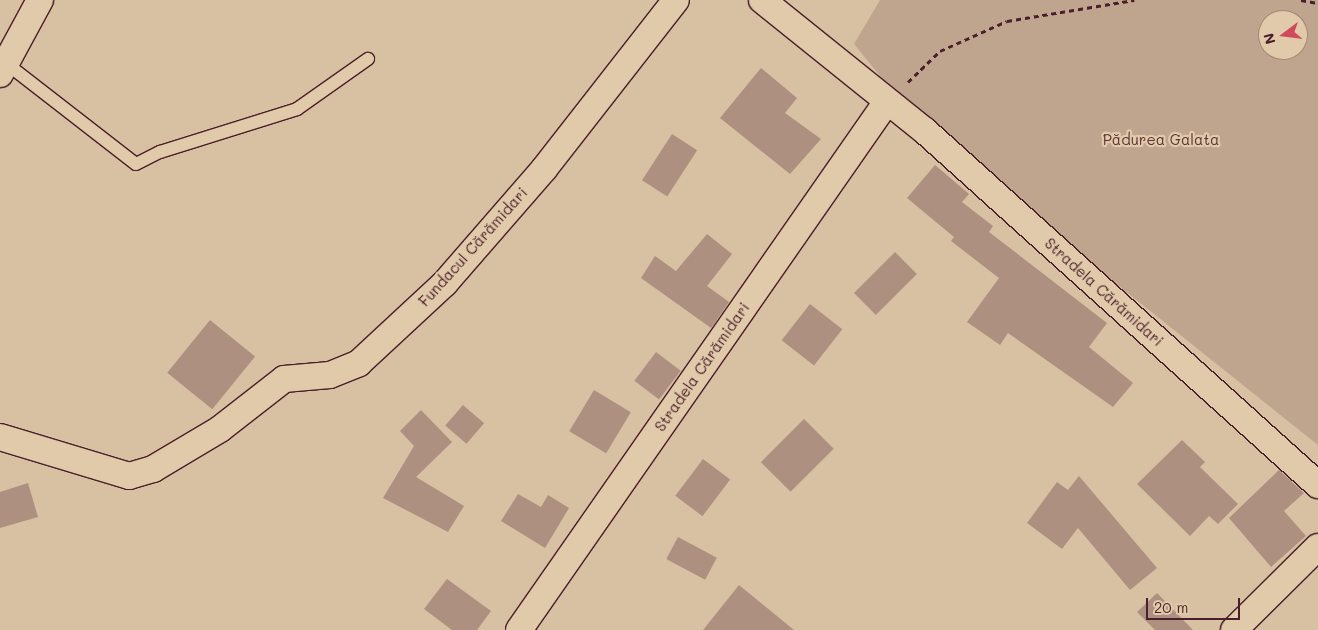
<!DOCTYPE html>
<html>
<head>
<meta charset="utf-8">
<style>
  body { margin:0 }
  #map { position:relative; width:1318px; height:630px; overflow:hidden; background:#d8c0a2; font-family:Mali,sans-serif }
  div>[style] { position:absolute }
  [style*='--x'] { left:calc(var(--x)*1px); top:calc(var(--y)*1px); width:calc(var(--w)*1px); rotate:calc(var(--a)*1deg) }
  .green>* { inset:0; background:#c0a58e }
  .building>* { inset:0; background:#ae9080; transform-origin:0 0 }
  .path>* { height:3px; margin-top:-1.5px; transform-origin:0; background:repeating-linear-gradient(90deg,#4a1f2b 0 5px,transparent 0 9px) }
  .roads { filter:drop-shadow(1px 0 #4a1f2b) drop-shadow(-1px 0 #4a1f2b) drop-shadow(0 1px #4a1f2b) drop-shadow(0 -1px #4a1f2b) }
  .lane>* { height:12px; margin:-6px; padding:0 6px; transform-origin:6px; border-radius:6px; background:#e1caaa }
  .street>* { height:26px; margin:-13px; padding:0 13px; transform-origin:13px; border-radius:13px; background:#e1caaa }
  span { translate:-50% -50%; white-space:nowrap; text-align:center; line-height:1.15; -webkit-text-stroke:4.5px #e1caaa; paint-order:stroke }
  .park-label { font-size:15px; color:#5c333a }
  .street-label { font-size:15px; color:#4a1f2b }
  .north { position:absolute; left:1258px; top:10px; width:50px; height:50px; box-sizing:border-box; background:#e1caaa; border:1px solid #a58677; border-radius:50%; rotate:255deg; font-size:14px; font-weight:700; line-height:20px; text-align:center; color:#4a1f2b }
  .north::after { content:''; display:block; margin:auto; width:18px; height:22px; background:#d1495b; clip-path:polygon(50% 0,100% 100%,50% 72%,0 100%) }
  .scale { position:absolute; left:1146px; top:598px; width:94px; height:22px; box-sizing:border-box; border:2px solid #4a1f2b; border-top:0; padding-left:6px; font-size:15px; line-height:18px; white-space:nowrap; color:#4a1f2b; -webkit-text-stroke:4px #e1caaa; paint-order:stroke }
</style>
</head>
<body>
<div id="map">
  <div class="green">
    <div style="clip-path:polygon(evenodd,880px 0,1318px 0,1318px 445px,925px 131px,854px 44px,880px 0,1268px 20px,1298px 20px,1298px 50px,1268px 50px,1268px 20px)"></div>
  </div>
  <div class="building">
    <div style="clip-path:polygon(761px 68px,797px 98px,785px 113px,821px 139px,790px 174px,720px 118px)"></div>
    <div style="left:672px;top:134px;width:30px;height:55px;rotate:33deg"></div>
    <div style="clip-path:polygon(935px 165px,969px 194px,962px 202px,993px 226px,989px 232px,1107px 323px,1089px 347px,1133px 383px,1113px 407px,1008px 333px,1000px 345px,967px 322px,999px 278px,951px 241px,954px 237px,907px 198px)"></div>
    <div style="clip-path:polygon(707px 234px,732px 254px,707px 286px,729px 302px,711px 328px,641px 278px,655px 256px,676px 271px)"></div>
    <div style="left:895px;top:252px;width:31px;height:58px;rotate:45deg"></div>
    <div style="left:810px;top:304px;width:41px;height:46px;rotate:38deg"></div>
    <div style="left:210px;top:320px;width:58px;height:68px;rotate:39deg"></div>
    <div style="left:656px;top:352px;width:31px;height:36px;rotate:37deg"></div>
    <div style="left:594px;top:390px;width:43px;height:48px;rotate:31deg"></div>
    <div style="left:463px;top:405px;width:28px;height:27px;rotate:41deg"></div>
    <div style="clip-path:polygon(421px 410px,452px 442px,416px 477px,464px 506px,448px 532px,383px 498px,414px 446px,400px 431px)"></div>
    <div style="left:804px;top:419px;width:42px;height:61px;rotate:45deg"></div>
    <div style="clip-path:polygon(1182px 440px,1205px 462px,1200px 467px,1238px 504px,1218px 524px,1209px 516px,1190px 536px,1137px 484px)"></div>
    <div style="left:703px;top:459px;width:34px;height:46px;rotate:37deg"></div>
    <div style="clip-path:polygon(1279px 470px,1304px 493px,1284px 511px,1306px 536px,1271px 567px,1229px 518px)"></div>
    <div style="clip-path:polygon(1079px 476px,1157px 568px,1130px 590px,1078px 528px,1062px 549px,1027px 523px,1057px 482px,1068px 490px)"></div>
    <div style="clip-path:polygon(28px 483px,38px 517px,0 528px,0 492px)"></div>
    <div style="clip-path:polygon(518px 494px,541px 507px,548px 495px,569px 508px,545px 548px,501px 521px)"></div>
    <div style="left:678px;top:537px;width:44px;height:25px;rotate:28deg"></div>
    <div style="clip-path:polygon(447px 579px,491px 611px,477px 630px,452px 630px,424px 609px)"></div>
    <div style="clip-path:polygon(739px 585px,794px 630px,703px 630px)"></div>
    <div style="clip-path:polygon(1157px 593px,1193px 630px,1155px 630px,1137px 612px)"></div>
  </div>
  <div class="path">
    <div style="--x:1301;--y:0;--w:17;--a:10"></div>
    <div style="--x:908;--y:82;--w:45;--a:-44.1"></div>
    <div style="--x:940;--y:51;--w:73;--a:-24.1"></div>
    <div style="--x:1007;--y:21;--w:129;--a:-9.4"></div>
  </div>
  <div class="roads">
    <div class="lane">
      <div style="--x:7;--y:64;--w:163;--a:37.8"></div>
      <div style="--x:136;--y:164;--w:27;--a:-27"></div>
      <div style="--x:160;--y:152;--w:144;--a:-17.4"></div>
      <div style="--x:297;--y:109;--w:87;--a:-35.2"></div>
    </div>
    <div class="street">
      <div style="--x:762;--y:0;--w:209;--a:38.8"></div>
      <div style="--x:925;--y:131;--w:529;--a:42.01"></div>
      <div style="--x:0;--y:74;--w:84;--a:-61.6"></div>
      <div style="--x:0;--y:437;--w:135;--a:16.8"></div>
      <div style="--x:129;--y:476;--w:25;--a:-16"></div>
      <div style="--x:153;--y:469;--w:78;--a:-30.8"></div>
      <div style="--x:220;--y:429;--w:81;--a:-38"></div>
      <div style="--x:284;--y:379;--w:46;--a:-5"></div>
      <div style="--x:330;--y:375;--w:31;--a:-22"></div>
      <div style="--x:359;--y:363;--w:117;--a:-42.9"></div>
      <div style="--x:445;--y:283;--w:151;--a:-49"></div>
      <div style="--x:544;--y:169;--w:214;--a:-52"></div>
      <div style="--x:519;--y:630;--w:642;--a:-55.15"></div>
      <div style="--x:1234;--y:630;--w:118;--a:-44.7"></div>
    </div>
  </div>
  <div class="park-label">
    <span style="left:1161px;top:140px">Pădurea Galata</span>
  </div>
  <div class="street-label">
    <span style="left:473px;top:247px;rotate:-48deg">Fundacul Cărămidari</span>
    <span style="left:1104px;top:292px;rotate:42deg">Stradela Cărămidari</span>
    <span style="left:702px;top:367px;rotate:-55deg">Stradela Cărămidari</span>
  </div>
  <div class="north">N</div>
  <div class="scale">20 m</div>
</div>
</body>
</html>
